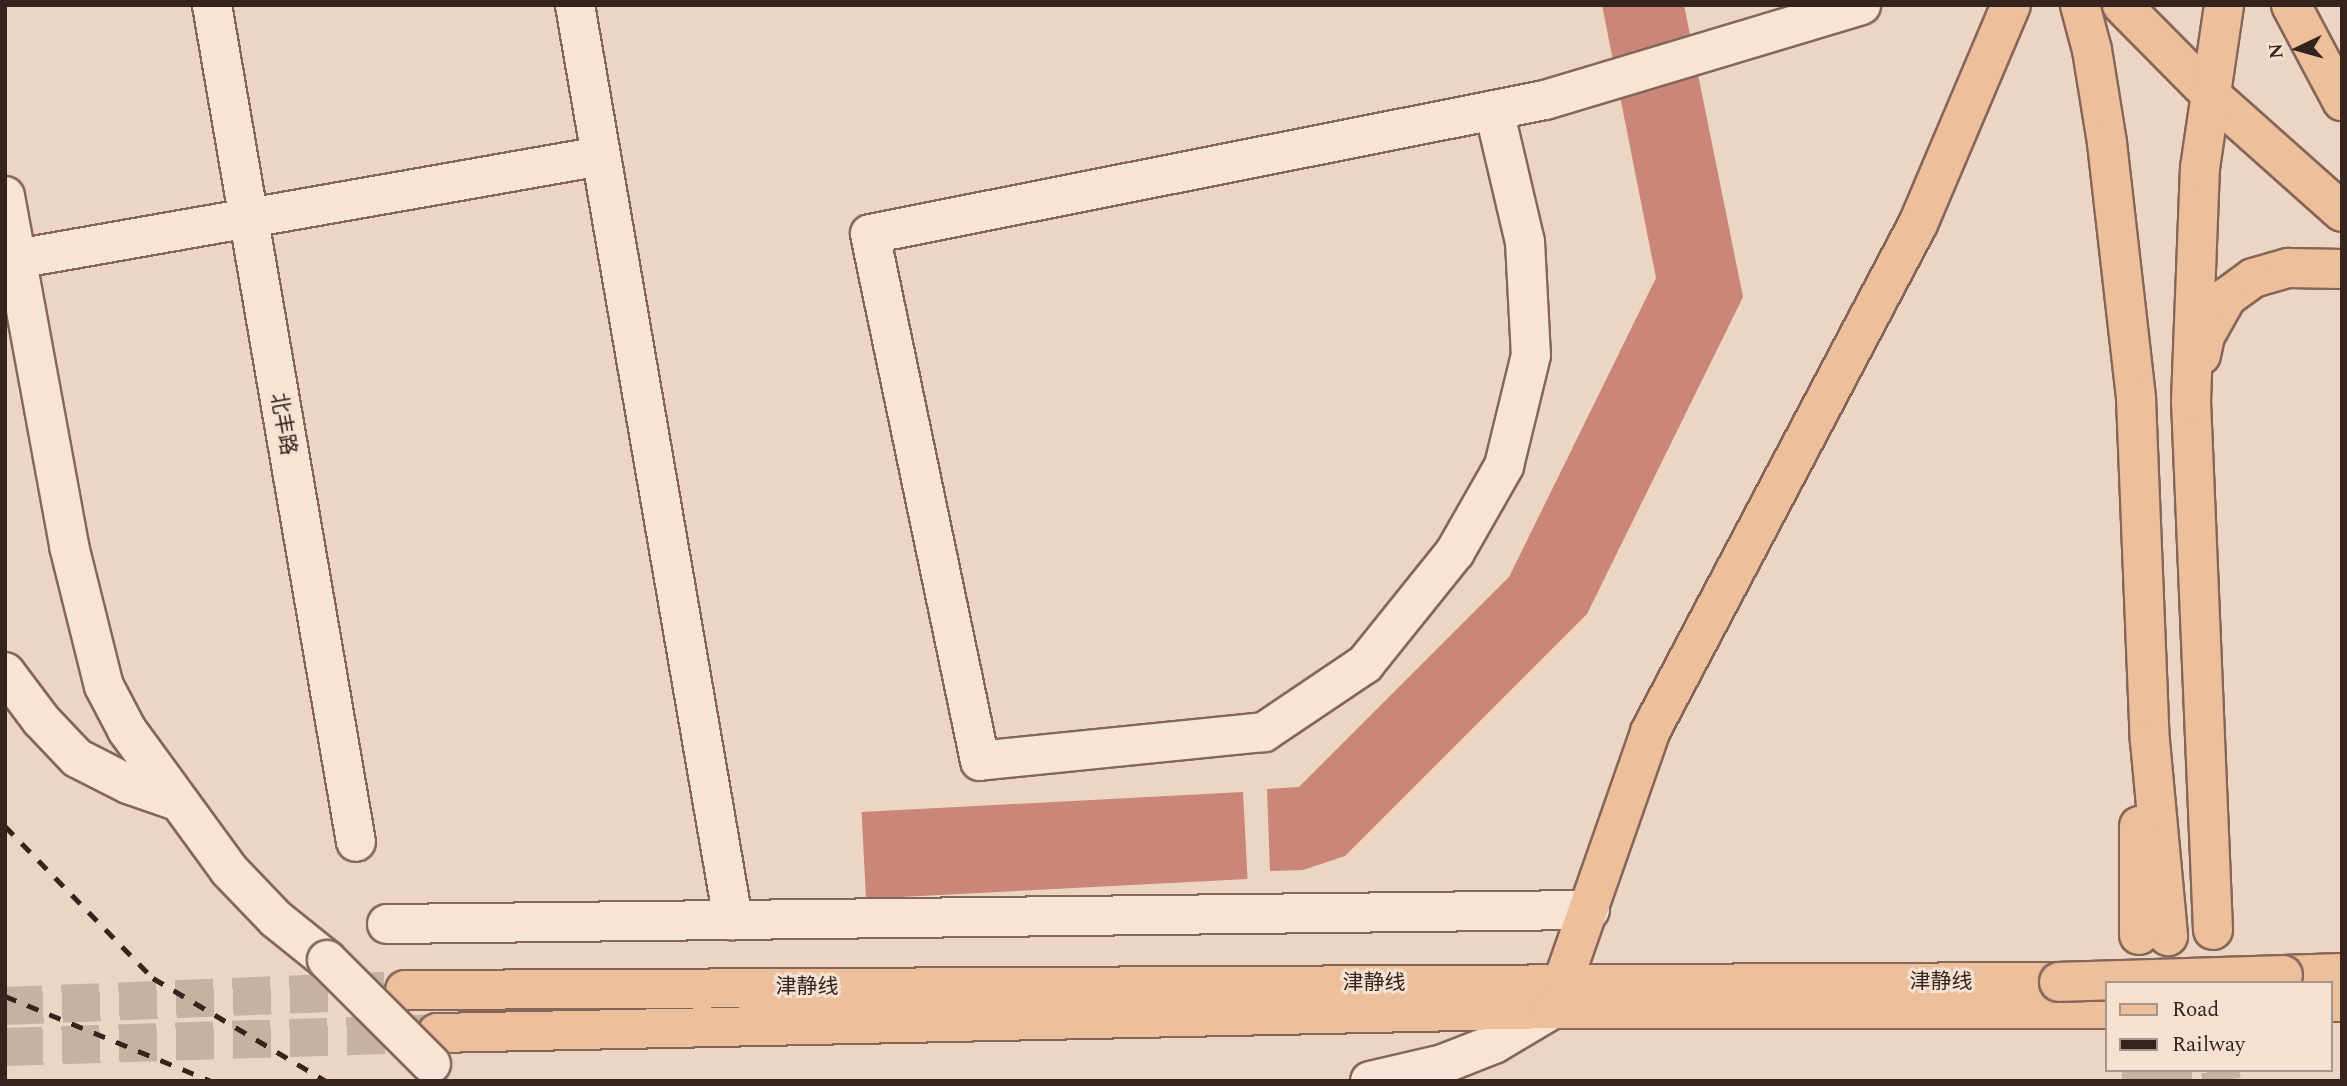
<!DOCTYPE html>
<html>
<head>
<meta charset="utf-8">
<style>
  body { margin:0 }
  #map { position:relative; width:2347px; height:1086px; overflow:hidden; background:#ecd5c2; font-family:Spectral,"Noto Sans SC",serif }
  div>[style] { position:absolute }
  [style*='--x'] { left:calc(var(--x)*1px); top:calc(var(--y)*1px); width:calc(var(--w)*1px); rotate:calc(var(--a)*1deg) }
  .building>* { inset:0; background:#c98679; transform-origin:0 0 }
  .major-tunnel>* { height:38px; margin-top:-19px; transform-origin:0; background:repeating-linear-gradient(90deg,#c7b1a1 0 38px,transparent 0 57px) }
  .roads { filter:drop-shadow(2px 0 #85665a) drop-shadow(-2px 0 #85665a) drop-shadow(0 2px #85665a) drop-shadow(0 -2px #85665a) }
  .minor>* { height:38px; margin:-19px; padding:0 19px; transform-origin:19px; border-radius:19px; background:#f7e4d5 }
  .major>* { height:38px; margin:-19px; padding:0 19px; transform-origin:19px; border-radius:19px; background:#eebf9b }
  .rail>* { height:5px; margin-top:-2.5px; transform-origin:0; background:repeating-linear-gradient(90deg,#35231e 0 12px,transparent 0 24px) }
  .bridges { filter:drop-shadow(2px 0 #85665a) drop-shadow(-2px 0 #85665a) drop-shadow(0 2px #85665a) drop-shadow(0 -2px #85665a) }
  .minor-bridge>* { height:38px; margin:-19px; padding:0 19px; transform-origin:19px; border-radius:19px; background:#f7e4d5 }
  .major-bridge>* { height:38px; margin:-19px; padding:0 19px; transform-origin:19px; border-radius:19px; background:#eebf9b }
  span { translate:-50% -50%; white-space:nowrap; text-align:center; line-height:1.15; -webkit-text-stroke:6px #f4e1d1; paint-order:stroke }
  .street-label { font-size:21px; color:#35231e }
  .frame { position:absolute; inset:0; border:7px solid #35231e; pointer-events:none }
  .legend { position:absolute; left:2105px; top:981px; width:228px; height:91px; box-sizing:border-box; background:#f4e1d1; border:2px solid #a89589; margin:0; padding:9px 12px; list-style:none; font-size:21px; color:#35231e }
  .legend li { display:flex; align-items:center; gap:14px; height:35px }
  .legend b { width:35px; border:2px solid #a89589 }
  .north { position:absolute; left:2263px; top:14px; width:70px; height:70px; -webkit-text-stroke:5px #f4e1d1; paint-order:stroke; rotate:265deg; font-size:19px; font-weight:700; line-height:28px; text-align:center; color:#35231e }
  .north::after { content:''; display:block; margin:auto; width:24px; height:32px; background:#35231e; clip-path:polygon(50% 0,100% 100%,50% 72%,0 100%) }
</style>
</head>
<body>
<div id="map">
  <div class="building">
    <div style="clip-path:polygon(1602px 5px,1684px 5px,1743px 297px,1587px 614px,1345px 856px,1303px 870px,1270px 871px,1267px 789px,1299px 787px,1509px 577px,1656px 278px)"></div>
    <div style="left:1243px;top:792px;width:87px;height:382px;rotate:87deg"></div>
  </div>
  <div class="major-tunnel">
    <div style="--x:5;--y:1006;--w:381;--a:-2.3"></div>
    <div style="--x:5;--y:1047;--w:421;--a:-1.8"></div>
    <div style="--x:2141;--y:1070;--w:11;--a:90"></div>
    <div style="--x:2173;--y:1070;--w:11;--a:90"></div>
    <div style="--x:2220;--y:1070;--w:11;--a:80"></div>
  </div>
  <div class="roads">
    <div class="minor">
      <div style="--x:212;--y:5;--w:849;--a:80.24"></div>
      <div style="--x:575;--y:5;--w:929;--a:80.2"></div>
      <div style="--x:1494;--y:110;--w:136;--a:76.8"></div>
      <div style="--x:1525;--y:242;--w:113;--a:87"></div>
      <div style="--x:1531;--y:355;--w:114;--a:103.7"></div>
      <div style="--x:1504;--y:466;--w:99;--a:119.7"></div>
      <div style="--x:1455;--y:552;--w:144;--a:128.8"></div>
      <div style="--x:1365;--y:664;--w:122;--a:146"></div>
      <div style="--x:1264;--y:732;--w:285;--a:174.2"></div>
      <div style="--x:980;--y:761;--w:538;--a:-101.79"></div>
      <div style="--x:870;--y:234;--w:688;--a:-11.23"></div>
      <div style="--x:1545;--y:100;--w:330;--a:-16.7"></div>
      <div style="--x:5;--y:196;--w:356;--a:79.6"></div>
      <div style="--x:69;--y:546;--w:144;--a:76"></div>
      <div style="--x:104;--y:686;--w:50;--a:62.4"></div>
      <div style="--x:127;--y:730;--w:173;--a:53.9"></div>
      <div style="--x:229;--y:870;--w:68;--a:46.2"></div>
      <div style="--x:276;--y:919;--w:65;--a:38.8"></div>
      <div style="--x:5;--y:261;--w:605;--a:-9.99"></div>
      <div style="--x:5;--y:672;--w:60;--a:53.1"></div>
      <div style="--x:41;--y:720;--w:52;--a:46.5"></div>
      <div style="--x:77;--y:758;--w:57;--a:27"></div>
      <div style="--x:128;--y:784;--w:52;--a:19.1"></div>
      <div style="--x:387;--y:924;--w:1203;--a:-0.67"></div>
      <div style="--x:1370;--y:1081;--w:75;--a:-13.1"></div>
      <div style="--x:1443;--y:1064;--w:55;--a:-21.4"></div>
      <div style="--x:1494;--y:1044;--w:69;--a:-30.7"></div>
    </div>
    <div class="major">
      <div style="--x:2080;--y:5;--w:47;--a:75.1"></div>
      <div style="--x:2092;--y:50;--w:94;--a:80.8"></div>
      <div style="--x:2107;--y:143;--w:258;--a:83.5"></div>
      <div style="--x:2136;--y:399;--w:342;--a:87.7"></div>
      <div style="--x:2150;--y:741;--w:196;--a:84.7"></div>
      <div style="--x:2122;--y:5;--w:128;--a:45.3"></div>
      <div style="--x:2212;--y:96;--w:174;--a:41.7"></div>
      <div style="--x:2291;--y:5;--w:109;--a:62"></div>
      <div style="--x:2201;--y:355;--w:19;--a:-78"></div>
      <div style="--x:2205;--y:336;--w:45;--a:-60.6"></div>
      <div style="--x:2227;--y:297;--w:32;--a:-36"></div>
      <div style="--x:2253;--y:278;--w:37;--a:-16"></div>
      <div style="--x:2289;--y:268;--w:53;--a:1.1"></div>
      <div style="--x:2213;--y:930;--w:529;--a:-92.38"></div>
      <div style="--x:2191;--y:401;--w:233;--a:-87.8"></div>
      <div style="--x:2200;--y:168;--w:165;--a:-81.6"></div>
      <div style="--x:2139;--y:935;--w:109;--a:-90"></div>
      <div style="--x:2283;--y:975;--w:59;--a:-1.9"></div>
      <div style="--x:405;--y:990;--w:1654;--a:-0.28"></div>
      <div style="--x:2331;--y:1002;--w:11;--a:0"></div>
      <div style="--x:1555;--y:1004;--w:288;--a:-70.7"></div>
      <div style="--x:1650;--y:732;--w:574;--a:-62.19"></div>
      <div style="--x:1918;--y:224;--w:238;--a:-67"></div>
      <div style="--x:437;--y:1033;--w:1116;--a:-1.23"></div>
      <div style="--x:1553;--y:1009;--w:554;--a:0"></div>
    </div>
  </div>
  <div class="rail">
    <div style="--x:5;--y:826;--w:212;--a:45.8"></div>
    <div style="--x:153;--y:978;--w:201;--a:30.8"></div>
    <div style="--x:5;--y:996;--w:223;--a:22.4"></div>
  </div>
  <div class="bridges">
    <div class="minor-bridge">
      <div style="--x:327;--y:960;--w:147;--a:45"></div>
    </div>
    <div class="major-bridge">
      <div style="--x:2059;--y:982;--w:224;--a:-1.8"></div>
    </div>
  </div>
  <div class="street-label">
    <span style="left:283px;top:424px;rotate:80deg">北丰路</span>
    <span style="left:1941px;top:982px">津静线</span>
    <span style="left:1374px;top:983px">津静线</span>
    <span style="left:807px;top:987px">津静线</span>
  </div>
  <div class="frame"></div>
  <ul class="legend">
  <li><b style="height:9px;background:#eebf9b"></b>Road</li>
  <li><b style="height:9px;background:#35231e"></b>Railway</li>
  </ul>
  <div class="north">N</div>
</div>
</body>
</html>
